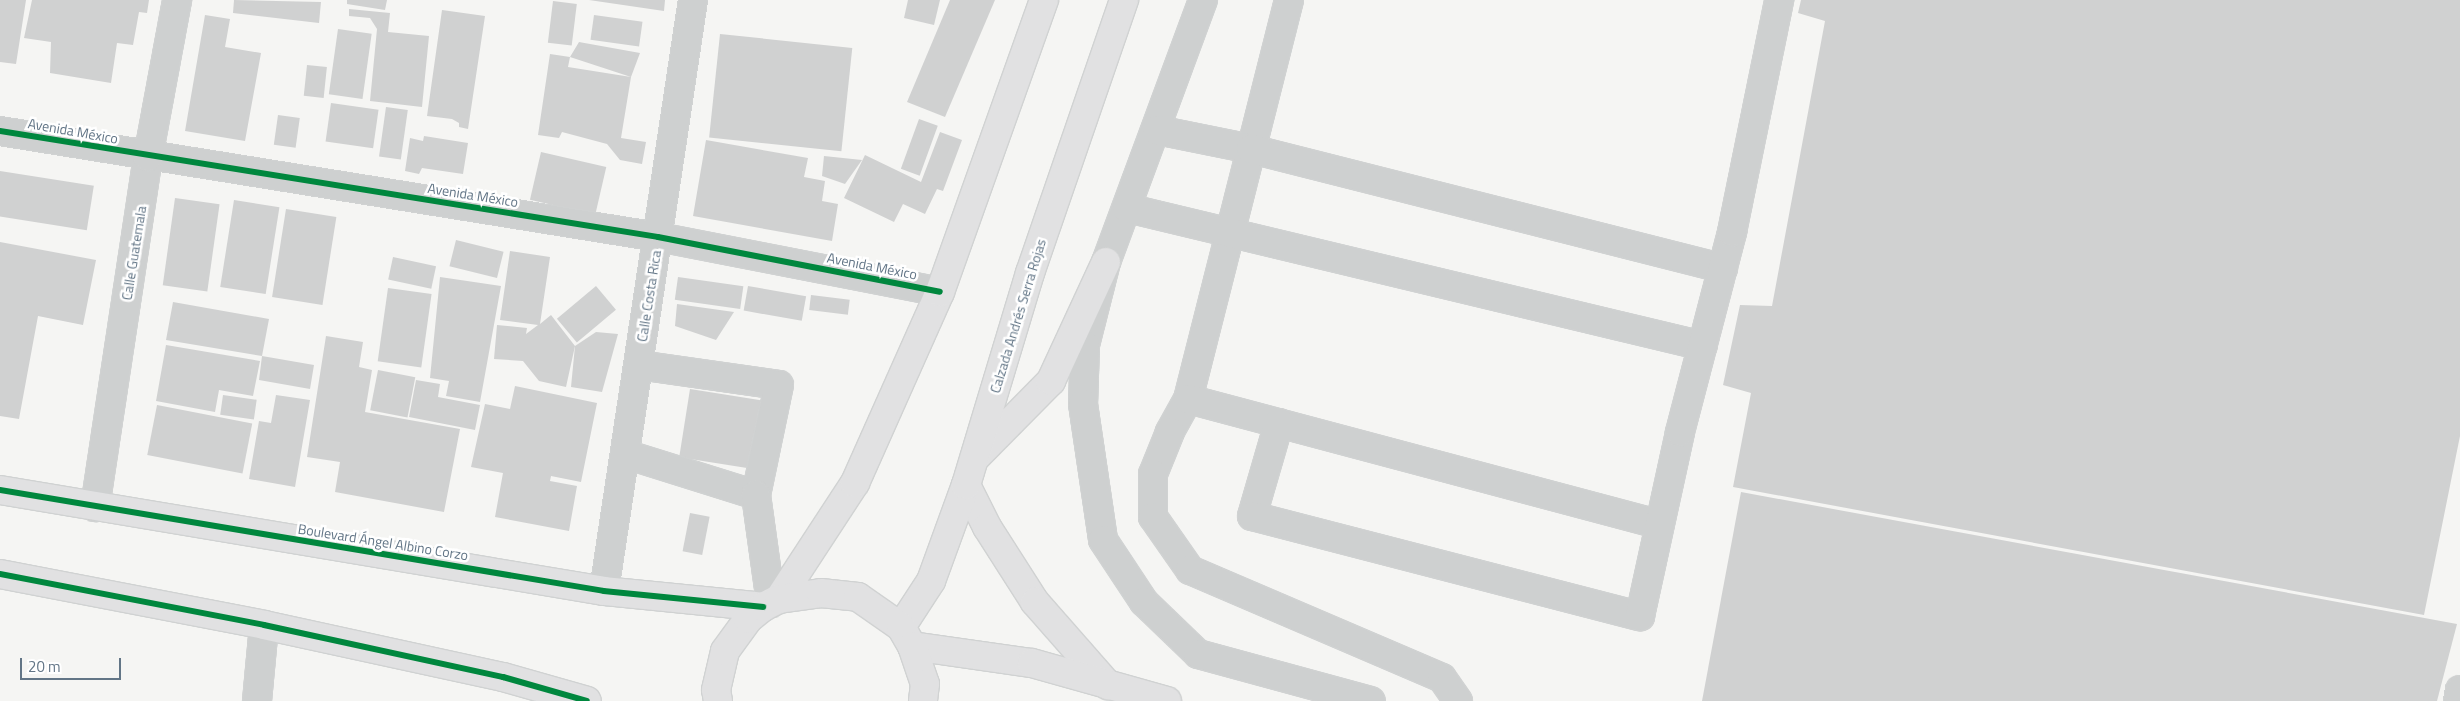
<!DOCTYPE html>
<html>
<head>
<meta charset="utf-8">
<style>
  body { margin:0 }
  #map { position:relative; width:2460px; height:701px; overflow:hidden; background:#f5f5f3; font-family:"Titillium Web",sans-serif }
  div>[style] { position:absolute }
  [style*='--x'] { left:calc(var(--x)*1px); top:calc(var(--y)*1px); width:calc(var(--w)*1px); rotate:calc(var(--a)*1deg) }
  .building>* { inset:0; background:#d0d1d1; transform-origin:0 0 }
  .roads { filter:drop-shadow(1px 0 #d0d2d2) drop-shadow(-1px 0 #d0d2d2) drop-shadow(0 1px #d0d2d2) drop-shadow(0 -1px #d0d2d2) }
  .minor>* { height:28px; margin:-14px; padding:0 14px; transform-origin:14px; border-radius:14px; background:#ced0d0 }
  .major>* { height:28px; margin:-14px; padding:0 14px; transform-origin:14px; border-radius:14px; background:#e1e1e2 }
  .cycleway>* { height:6px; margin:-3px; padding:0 3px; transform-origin:3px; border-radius:3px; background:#00873e }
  span { translate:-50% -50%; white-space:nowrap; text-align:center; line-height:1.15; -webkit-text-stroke:5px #fff; paint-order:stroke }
  .street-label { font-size:14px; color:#627586 }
  .scale { position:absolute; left:20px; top:658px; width:101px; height:22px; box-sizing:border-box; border:2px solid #627586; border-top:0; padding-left:6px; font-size:15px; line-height:18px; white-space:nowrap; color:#627586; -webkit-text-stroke:4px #fff; paint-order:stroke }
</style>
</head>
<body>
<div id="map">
  <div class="building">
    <div style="clip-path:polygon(0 0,26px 0,16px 64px,0 62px)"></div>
    <div style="clip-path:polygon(32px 0,149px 0,147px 13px,139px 12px,133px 45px,117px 43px,111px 83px,50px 73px,51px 42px,24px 38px)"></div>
    <div style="clip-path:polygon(234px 0,321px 2px,319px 23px,233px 13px)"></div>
    <div style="clip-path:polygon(347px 0,387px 0,385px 10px,347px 4px)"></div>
    <div style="clip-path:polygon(589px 0,665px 0,664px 11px)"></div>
    <div style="clip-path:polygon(908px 0,940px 0,934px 25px,904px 18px)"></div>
    <div style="clip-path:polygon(950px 0,995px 0,945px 117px,907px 102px)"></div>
    <div style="clip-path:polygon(1801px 0,2460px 0,2460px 436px,2424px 615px,1733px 487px,1751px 393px,1723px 385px,1740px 305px,1772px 306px,1825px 21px,1798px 13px)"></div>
    <div style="left:553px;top:1px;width:24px;height:42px;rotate:7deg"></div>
    <div style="clip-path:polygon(349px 9px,390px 13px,388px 32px,429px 36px,422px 107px,370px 101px,377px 29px,370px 18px,349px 16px)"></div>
    <div style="clip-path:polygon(442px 10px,485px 16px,468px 129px,459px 127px,459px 123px,452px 119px,427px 116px)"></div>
    <div style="clip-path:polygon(205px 15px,230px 19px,225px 47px,261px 53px,245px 141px,185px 131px)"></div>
    <div style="left:594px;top:15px;width:49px;height:25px;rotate:8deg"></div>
    <div style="left:338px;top:29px;width:34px;height:66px;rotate:8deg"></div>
    <div style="left:720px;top:34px;width:133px;height:104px;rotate:6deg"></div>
    <div style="clip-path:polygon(579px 42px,640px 53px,631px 77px,570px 57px,568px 67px,631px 77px,621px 138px,646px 142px,642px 164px,620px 160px,607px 144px,562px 132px,559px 138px,538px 135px,550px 54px,570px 57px)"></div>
    <div style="left:307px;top:65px;width:20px;height:31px;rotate:6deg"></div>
    <div style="left:331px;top:103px;width:48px;height:39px;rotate:8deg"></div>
    <div style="left:386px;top:107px;width:22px;height:50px;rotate:8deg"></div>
    <div style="left:278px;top:115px;width:22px;height:30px;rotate:8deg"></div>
    <div style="left:919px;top:119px;width:20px;height:53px;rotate:20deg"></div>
    <div style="clip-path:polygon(940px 132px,962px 140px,943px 191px,937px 189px,925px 214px,903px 204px,894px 222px,844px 198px,865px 155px,921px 182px)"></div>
    <div style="clip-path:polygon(424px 136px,468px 143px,463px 174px,422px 168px,419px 174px,405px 171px,410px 138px,423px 141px)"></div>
    <div style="clip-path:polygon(706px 140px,808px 158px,804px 177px,825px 181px,822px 201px,838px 204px,832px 241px,693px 216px)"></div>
    <div style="left:541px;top:152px;width:67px;height:49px;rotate:13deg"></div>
    <div style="clip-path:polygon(824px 156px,862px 160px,845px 184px,822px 176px)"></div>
    <div style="left:0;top:171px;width:95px;height:45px;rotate:9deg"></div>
    <div style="left:175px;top:198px;width:45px;height:88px;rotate:8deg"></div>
    <div style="left:234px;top:200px;width:46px;height:88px;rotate:9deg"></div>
    <div style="left:286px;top:209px;width:51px;height:89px;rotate:9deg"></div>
    <div style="left:456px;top:240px;width:49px;height:27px;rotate:14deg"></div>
    <div style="clip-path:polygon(0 242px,96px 260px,83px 325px,38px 316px,19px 419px,0 416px)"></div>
    <div style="clip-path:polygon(510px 251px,550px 257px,540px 324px,551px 315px,575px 346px,566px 387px,539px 381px,523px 361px,494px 359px,497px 325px,527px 328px,526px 334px,538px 325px,500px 320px)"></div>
    <div style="left:393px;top:257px;width:44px;height:23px;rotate:12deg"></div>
    <div style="clip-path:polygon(440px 277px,501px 286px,480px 402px,446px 396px,449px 381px,430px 378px)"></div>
    <div style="left:678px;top:277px;width:66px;height:23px;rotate:8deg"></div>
    <div style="left:596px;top:286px;width:31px;height:51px;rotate:50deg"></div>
    <div style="left:748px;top:286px;width:59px;height:25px;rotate:10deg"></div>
    <div style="left:388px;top:288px;width:44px;height:74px;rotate:8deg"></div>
    <div style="left:811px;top:295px;width:39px;height:15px;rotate:7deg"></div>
    <div style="clip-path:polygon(173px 302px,269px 319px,262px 356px,314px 365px,310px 389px,259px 380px,262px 356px,166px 340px)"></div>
    <div style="clip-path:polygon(677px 304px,734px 312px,716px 340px,675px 326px)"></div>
    <div style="clip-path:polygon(596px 332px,618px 334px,602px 392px,571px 387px,575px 346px)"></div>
    <div style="clip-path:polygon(326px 336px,363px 342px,359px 367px,372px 370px,365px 412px,460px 429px,444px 512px,335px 492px,340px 462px,307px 457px)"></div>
    <div style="clip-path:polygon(166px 345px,260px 361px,253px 396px,219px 390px,215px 412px,156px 401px)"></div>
    <div style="left:378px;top:370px;width:38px;height:41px;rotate:11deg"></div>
    <div style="clip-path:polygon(416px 380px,440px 384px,438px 397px,480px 405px,475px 430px,409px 417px)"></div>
    <div style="clip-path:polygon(515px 386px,597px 403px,581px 482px,551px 476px,550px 481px,577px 486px,569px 531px,495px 517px,503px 473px,471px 467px,485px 404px,510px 409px)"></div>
    <div style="left:690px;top:389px;width:75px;height:69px;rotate:9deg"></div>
    <div style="left:223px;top:395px;width:34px;height:20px;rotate:8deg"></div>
    <div style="clip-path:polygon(276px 395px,310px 400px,295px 487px,249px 479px,259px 421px,271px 423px)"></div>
    <div style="left:157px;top:405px;width:97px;height:51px;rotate:11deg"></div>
    <div style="clip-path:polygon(1741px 492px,2457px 624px,2437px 701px,1702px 701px)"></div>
    <div style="left:690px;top:513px;width:20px;height:39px;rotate:11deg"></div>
  </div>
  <div class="roads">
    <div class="minor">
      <div style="--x:1203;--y:0;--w:279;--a:110.3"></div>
      <div style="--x:1106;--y:262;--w:86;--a:104.2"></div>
      <div style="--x:1085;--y:345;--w:59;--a:91.9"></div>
      <div style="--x:1083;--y:404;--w:137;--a:81.6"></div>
      <div style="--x:1103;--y:540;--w:74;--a:56.5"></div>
      <div style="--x:1144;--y:602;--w:75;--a:43.9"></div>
      <div style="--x:1198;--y:654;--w:179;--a:15.2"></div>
      <div style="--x:1289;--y:0;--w:412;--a:104.2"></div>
      <div style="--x:1188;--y:399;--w:38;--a:119"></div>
      <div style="--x:1170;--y:432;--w:45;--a:112"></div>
      <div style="--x:1153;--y:474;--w:43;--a:90"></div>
      <div style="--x:1153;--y:517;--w:65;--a:55.1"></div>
      <div style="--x:1190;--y:570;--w:274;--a:23.2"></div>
      <div style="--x:1442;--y:678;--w:28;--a:55"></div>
      <div style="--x:1157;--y:130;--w:96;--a:11.4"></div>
      <div style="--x:1251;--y:149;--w:487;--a:14.2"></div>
      <div style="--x:0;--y:131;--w:666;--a:9.15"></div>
      <div style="--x:658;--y:237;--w:287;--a:11"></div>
      <div style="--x:1127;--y:208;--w:592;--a:13.47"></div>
      <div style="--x:639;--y:365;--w:141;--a:8.1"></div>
      <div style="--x:779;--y:385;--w:112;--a:101.8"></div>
      <div style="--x:1188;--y:399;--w:487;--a:14.9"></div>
      <div style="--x:1279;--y:423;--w:97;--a:106.2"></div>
      <div style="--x:1252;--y:516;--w:401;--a:14.5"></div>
      <div style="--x:1640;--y:616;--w:188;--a:-77.7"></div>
      <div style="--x:1680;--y:432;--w:207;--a:-75.4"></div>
      <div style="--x:1732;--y:232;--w:237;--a:-78.5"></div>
      <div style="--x:625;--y:454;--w:137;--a:17.4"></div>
      <div style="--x:756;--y:495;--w:109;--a:82.1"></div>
      <div style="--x:95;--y:507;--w:354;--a:-81.4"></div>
      <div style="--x:148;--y:157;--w:160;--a:-79.5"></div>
      <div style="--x:604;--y:591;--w:598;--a:-81.44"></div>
      <div style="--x:257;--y:701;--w:76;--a:-84.7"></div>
      <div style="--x:2458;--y:701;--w:11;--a:-80"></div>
    </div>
    <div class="major">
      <div style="--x:976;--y:457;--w:107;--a:-45.4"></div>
      <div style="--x:1051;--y:381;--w:131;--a:-65.2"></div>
      <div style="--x:966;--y:485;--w:47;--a:63.4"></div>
      <div style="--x:987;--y:527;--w:89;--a:57.4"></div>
      <div style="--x:1035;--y:602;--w:111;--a:48.7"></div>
      <div style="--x:0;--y:490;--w:612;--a:9.49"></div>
      <div style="--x:604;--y:591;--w:160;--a:5.7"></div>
      <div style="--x:0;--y:574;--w:269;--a:10.9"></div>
      <div style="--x:264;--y:625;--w:245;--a:12.3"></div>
      <div style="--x:503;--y:677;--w:87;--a:15.9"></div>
      <div style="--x:779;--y:599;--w:139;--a:-56.8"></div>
      <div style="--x:855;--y:483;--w:209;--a:-66"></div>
      <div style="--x:940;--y:292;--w:310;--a:-70.4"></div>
      <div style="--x:901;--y:627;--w:55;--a:-56.9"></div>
      <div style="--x:931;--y:581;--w:102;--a:-70"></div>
      <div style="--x:966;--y:485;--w:221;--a:-73.2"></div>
      <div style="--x:1030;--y:273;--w:289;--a:-71"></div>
      <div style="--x:912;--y:646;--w:121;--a:8.1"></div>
      <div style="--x:1032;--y:663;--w:140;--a:15.7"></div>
      <div style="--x:718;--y:701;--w:11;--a:-100"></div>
      <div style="--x:716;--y:690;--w:40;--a:-77"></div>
      <div style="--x:725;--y:651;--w:39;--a:-54"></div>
      <div style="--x:748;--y:619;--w:19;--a:-39"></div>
      <div style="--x:763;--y:607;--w:18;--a:-27"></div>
      <div style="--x:779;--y:599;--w:42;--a:-8.1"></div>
      <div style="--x:821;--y:593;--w:37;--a:6"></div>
      <div style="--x:858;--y:597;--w:52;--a:34.9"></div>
      <div style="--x:901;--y:627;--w:22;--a:60"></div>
      <div style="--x:912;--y:646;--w:40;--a:71.1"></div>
      <div style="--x:925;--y:684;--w:17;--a:97"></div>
    </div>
  </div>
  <div class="cycleway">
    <div style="--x:0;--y:131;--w:666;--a:9.15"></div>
    <div style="--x:658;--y:237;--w:287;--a:11"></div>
    <div style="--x:0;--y:490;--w:612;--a:9.49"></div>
    <div style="--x:604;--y:591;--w:160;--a:5.7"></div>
    <div style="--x:0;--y:574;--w:269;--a:10.9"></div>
    <div style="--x:264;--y:625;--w:245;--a:12.3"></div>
    <div style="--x:503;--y:677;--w:87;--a:15.9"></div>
  </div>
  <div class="street-label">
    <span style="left:73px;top:131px;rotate:10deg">Avenida México</span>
    <span style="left:473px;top:195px;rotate:9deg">Avenida México</span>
    <span style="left:134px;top:253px;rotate:-81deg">Calle Guatemala</span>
    <span style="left:872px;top:266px;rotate:11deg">Avenida México</span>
    <span style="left:649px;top:296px;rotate:-81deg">Calle Costa Rica</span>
    <span style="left:1018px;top:316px;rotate:-73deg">Calzada Andrés Serra Rojas</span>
    <span style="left:383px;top:542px;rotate:9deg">Boulevard Ángel Albino Corzo</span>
  </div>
  <div class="scale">20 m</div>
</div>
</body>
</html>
